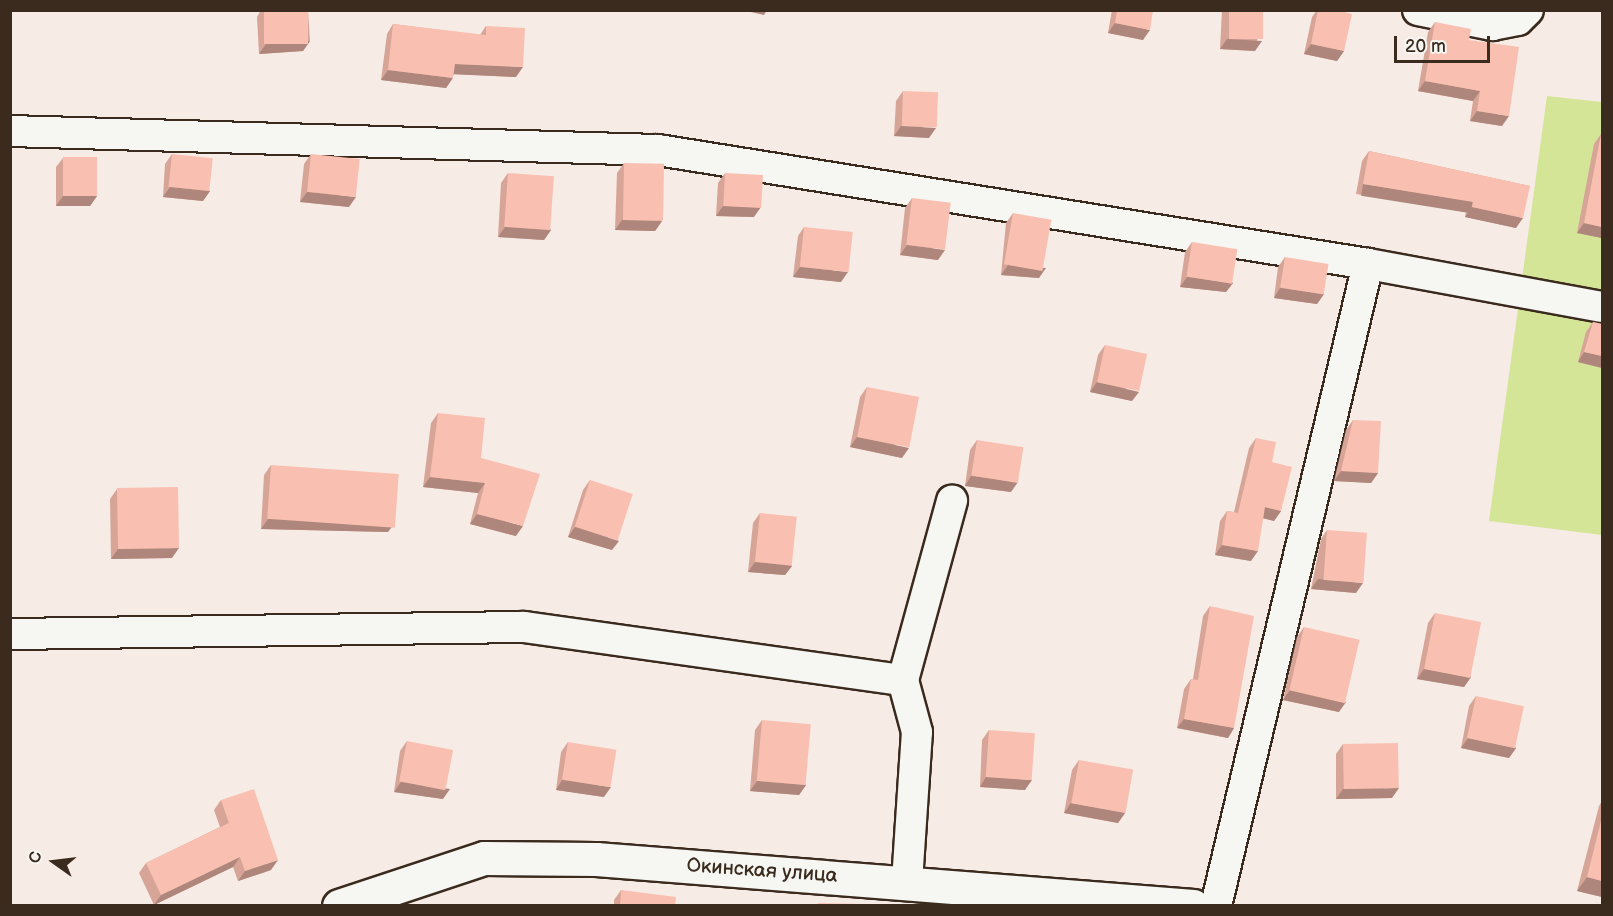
<!DOCTYPE html>
<html>
<head>
<meta charset="utf-8">
<style>
  body { margin:0 }
  #map { position:relative; width:1613px; height:916px; overflow:hidden; background:#f7ebe5; font-family:"Balsamiq Sans",sans-serif }
  div>[style] { position:absolute }
  [style*='--x'] { left:calc(var(--x)*1px); top:calc(var(--y)*1px); width:calc(var(--w)*1px); rotate:calc(var(--a)*1deg) }
  .green>* { inset:0; background:#d4e598 }
  .roads { filter:drop-shadow(2px 0 #3b2a1e) drop-shadow(-2px 0 #3b2a1e) drop-shadow(0 2px #3b2a1e) drop-shadow(0 -2px #3b2a1e) }
  .street>* { height:30px; margin:-15px; padding:0 15px; transform-origin:15px; border-radius:15px; background:#f6f6f2 }
  .secondary>* { height:33px; margin:-16.5px; padding:0 16.5px; transform-origin:16.5px; border-radius:16.5px; background:#f6f6f2 }
  .wall>* { inset:0; background:#d6a598 }
  .shaded-wall>* { inset:0; background:#ae867c; transform-origin:0 0 }
  .building>* { inset:0; background:#f9c0b1; transform-origin:0 0 }
  span { translate:-50% -50%; white-space:nowrap; text-align:center; line-height:1.15; -webkit-text-stroke:5px #f6f6f2; paint-order:stroke }
  .street-label { font-size:20px; color:#3b2a1e }
  .frame { position:absolute; inset:0; border:12px solid #3b2a1e; pointer-events:none }
  .north { position:absolute; left:24px; top:832px; width:60px; height:60px; -webkit-text-stroke:4px #f6f6f2; paint-order:stroke; rotate:284deg; font-size:16px; font-weight:700; line-height:24px; text-align:center; color:#3b2a1e }
  .north::after { content:''; display:block; margin:auto; width:21px; height:27px; background:#3b2a1e; clip-path:polygon(50% 0,100% 100%,50% 72%,0 100%) }
  .scale { position:absolute; left:1394px; top:36px; width:96px; height:27px; box-sizing:border-box; border:3px solid #3b2a1e; border-top:0; padding-left:8px; font-size:18px; line-height:21px; white-space:nowrap; color:#3b2a1e; -webkit-text-stroke:4px #f6f6f2; paint-order:stroke }
</style>
</head>
<body>
<div id="map">
  <div class="green">
    <div style="clip-path:polygon(1547px 96px,1602px 102px,1602px 535px,1489px 521px)"></div>
  </div>
  <div class="roads">
    <div class="street">
      <div style="--x:1418;--y:10;--w:76;--a:11.5"></div>
      <div style="--x:1492;--y:25;--w:26;--a:-11"></div>
      <div style="--x:1518;--y:20;--w:14;--a:-45"></div>
      <div style="--x:10;--y:131;--w:648;--a:1.68"></div>
      <div style="--x:658;--y:150;--w:719;--a:9.12"></div>
      <div style="--x:1368;--y:264;--w:238;--a:10.4"></div>
      <div style="--x:10;--y:634;--w:514;--a:-0.78"></div>
      <div style="--x:524;--y:627;--w:383;--a:8"></div>
      <div style="--x:907;--y:882;--w:150;--a:-86.2"></div>
      <div style="--x:917;--y:732;--w:54;--a:-105.1"></div>
      <div style="--x:903;--y:680;--w:186;--a:-74.7"></div>
      <div style="--x:1216;--y:906;--w:660;--a:-76.68"></div>
    </div>
    <div class="secondary">
      <div style="--x:339;--y:906;--w:153;--a:-18.3"></div>
      <div style="--x:484;--y:858;--w:112;--a:0.5"></div>
      <div style="--x:596;--y:859;--w:599;--a:4.5"></div>
    </div>
  </div>
  <div class="wall">
    <div style="clip-path:polygon(261px 10px,308px 10px,310px 41px,303px 51px,259px 54px,257px 17px)"></div>
    <div style="clip-path:polygon(1112px 10px,1153px 10px,1143px 40px,1108px 33px)"></div>
    <div style="clip-path:polygon(1222px 10px,1263px 10px,1255px 51px,1220px 49px)"></div>
    <div style="clip-path:polygon(1317px 10px,1337px 10px,1344px 51px,1337px 61px,1304px 54px,1312px 17px)"></div>
    <div style="clip-path:polygon(1435px 22px,1469px 40px,1502px 126px,1470px 121px,1473px 101px,1418px 91px,1428px 32px)"></div>
    <div style="clip-path:polygon(393px 24px,480px 35px,486px 26px,516px 77px,454px 74px,446px 88px,381px 80px,387px 34px)"></div>
    <div style="clip-path:polygon(903px 91px,929px 138px,894px 136px,896px 101px)"></div>
    <div style="clip-path:polygon(1601px 134px,1602px 238px,1577px 233px,1594px 144px)"></div>
    <div style="clip-path:polygon(1369px 151px,1530px 186px,1516px 228px,1465px 217px,1466px 212px,1356px 194px,1362px 161px)"></div>
    <div style="clip-path:polygon(172px 154px,210px 191px,203px 201px,163px 197px,165px 164px)"></div>
    <div style="clip-path:polygon(311px 154px,349px 207px,300px 202px,304px 164px)"></div>
    <div style="clip-path:polygon(63px 158px,97px 196px,90px 206px,56px 206px,56px 167px)"></div>
    <div style="clip-path:polygon(624px 163px,662px 221px,655px 231px,615px 230px,617px 173px)"></div>
    <div style="clip-path:polygon(508px 173px,551px 230px,544px 240px,498px 237px,501px 183px)"></div>
    <div style="clip-path:polygon(725px 173px,754px 217px,716px 216px,718px 183px)"></div>
    <div style="clip-path:polygon(912px 198px,938px 260px,900px 255px,905px 208px)"></div>
    <div style="clip-path:polygon(1013px 213px,1039px 278px,1001px 275px,1006px 223px)"></div>
    <div style="clip-path:polygon(804px 227px,841px 282px,793px 277px,798px 236px)"></div>
    <div style="clip-path:polygon(1192px 242px,1233px 283px,1226px 292px,1180px 287px,1185px 252px)"></div>
    <div style="clip-path:polygon(1285px 257px,1324px 294px,1317px 304px,1274px 298px,1278px 267px)"></div>
    <div style="clip-path:polygon(1593px 322px,1602px 324px,1602px 368px,1578px 362px,1586px 332px)"></div>
    <div style="clip-path:polygon(1105px 345px,1132px 401px,1090px 392px,1098px 355px)"></div>
    <div style="clip-path:polygon(867px 387px,902px 458px,850px 447px,860px 397px)"></div>
    <div style="clip-path:polygon(438px 413px,481px 458px,516px 536px,470px 524px,478px 493px,423px 487px,431px 423px)"></div>
    <div style="clip-path:polygon(1353px 420px,1378px 473px,1371px 483px,1334px 481px,1346px 430px)"></div>
    <div style="clip-path:polygon(1256px 438px,1272px 462px,1281px 511px,1274px 521px,1263px 518px,1251px 561px,1215px 555px,1220px 521px,1227px 511px,1234px 512px,1249px 448px)"></div>
    <div style="clip-path:polygon(977px 440px,1011px 492px,965px 486px,970px 450px)"></div>
    <div style="clip-path:polygon(271px 465px,388px 532px,261px 529px,264px 475px)"></div>
    <div style="clip-path:polygon(590px 480px,612px 550px,568px 537px,583px 490px)"></div>
    <div style="clip-path:polygon(117px 489px,172px 558px,111px 559px,110px 499px)"></div>
    <div style="clip-path:polygon(760px 513px,792px 566px,785px 575px,748px 572px,753px 523px)"></div>
    <div style="clip-path:polygon(1327px 530px,1356px 593px,1311px 589px,1321px 539px)"></div>
    <div style="clip-path:polygon(1210px 606px,1234px 728px,1228px 738px,1177px 728px,1184px 689px,1191px 679px,1193px 679px,1203px 616px)"></div>
    <div style="clip-path:polygon(1435px 613px,1471px 677px,1464px 687px,1417px 679px,1428px 623px)"></div>
    <div style="clip-path:polygon(1304px 627px,1339px 712px,1283px 700px,1297px 637px)"></div>
    <div style="clip-path:polygon(1476px 696px,1516px 748px,1509px 758px,1461px 748px,1469px 706px)"></div>
    <div style="clip-path:polygon(762px 720px,806px 785px,799px 795px,750px 791px,755px 730px)"></div>
    <div style="clip-path:polygon(989px 730px,1025px 790px,980px 787px,982px 740px)"></div>
    <div style="clip-path:polygon(407px 741px,443px 799px,394px 792px,400px 751px)"></div>
    <div style="clip-path:polygon(568px 742px,604px 797px,556px 790px,561px 752px)"></div>
    <div style="clip-path:polygon(1343px 744px,1392px 798px,1336px 799px,1336px 754px)"></div>
    <div style="clip-path:polygon(1079px 760px,1125px 813px,1118px 823px,1064px 813px,1072px 770px)"></div>
    <div style="clip-path:polygon(221px 800px,271px 870px,238px 881px,233px 867px,154px 905px,139px 873px,146px 863px,220px 827px,214px 810px)"></div>
    <div style="clip-path:polygon(1602px 801px,1602px 897px,1577px 891px,1599px 806px)"></div>
    <div style="clip-path:polygon(621px 890px,675px 906px,614px 906px,614px 900px)"></div>
  </div>
  <div class="shaded-wall">
    <div style="clip-path:polygon(742px 10px,767px 10px,764px 15px)"></div>
    <div style="clip-path:polygon(1115px 23px,1150px 30px,1143px 40px,1108px 33px)"></div>
    <div style="clip-path:polygon(1227px 39px,1262px 41px,1255px 51px,1220px 49px)"></div>
    <div style="clip-path:polygon(310px 41px,303px 51px,259px 54px,266px 44px)"></div>
    <div style="clip-path:polygon(1311px 44px,1344px 51px,1337px 61px,1304px 54px)"></div>
    <div style="clip-path:polygon(455px 64px,523px 67px,516px 77px,448px 74px)"></div>
    <div style="clip-path:polygon(388px 70px,453px 78px,446px 88px,381px 80px)"></div>
    <div style="clip-path:polygon(1425px 81px,1480px 91px,1473px 101px,1418px 91px)"></div>
    <div style="clip-path:polygon(1477px 111px,1509px 116px,1502px 126px,1470px 121px)"></div>
    <div style="clip-path:polygon(901px 126px,936px 128px,929px 138px,894px 136px)"></div>
    <div style="left:1363px;top:184px;width:111px;height:12px;rotate:9deg"></div>
    <div style="clip-path:polygon(170px 187px,210px 191px,203px 201px,163px 197px)"></div>
    <div style="clip-path:polygon(307px 192px,356px 197px,349px 207px,300px 202px)"></div>
    <div style="clip-path:polygon(63px 196px,97px 196px,90px 206px,56px 206px)"></div>
    <div style="clip-path:polygon(723px 206px,761px 207px,754px 217px,716px 216px)"></div>
    <div style="clip-path:polygon(1472px 207px,1523px 218px,1516px 228px,1465px 217px)"></div>
    <div style="clip-path:polygon(622px 220px,662px 221px,655px 231px,615px 230px)"></div>
    <div style="clip-path:polygon(1584px 223px,1602px 227px,1602px 238px,1577px 233px)"></div>
    <div style="clip-path:polygon(505px 227px,551px 230px,544px 240px,498px 237px)"></div>
    <div style="clip-path:polygon(907px 245px,945px 250px,938px 260px,900px 255px)"></div>
    <div style="clip-path:polygon(1008px 265px,1046px 268px,1039px 278px,1001px 275px)"></div>
    <div style="clip-path:polygon(800px 267px,848px 272px,841px 282px,793px 277px)"></div>
    <div style="clip-path:polygon(1187px 277px,1233px 283px,1226px 292px,1180px 287px)"></div>
    <div style="clip-path:polygon(1280px 288px,1324px 294px,1317px 304px,1274px 298px)"></div>
    <div style="clip-path:polygon(1584px 352px,1602px 356px,1602px 368px,1578px 362px)"></div>
    <div style="clip-path:polygon(1097px 382px,1139px 392px,1132px 401px,1090px 392px)"></div>
    <div style="clip-path:polygon(857px 437px,909px 448px,902px 458px,850px 447px)"></div>
    <div style="clip-path:polygon(1341px 471px,1378px 473px,1371px 483px,1334px 481px)"></div>
    <div style="clip-path:polygon(971px 476px,1018px 482px,1011px 492px,965px 486px)"></div>
    <div style="clip-path:polygon(430px 477px,485px 483px,478px 493px,423px 487px)"></div>
    <div style="clip-path:polygon(1265px 507px,1281px 511px,1274px 521px,1258px 517px)"></div>
    <div style="clip-path:polygon(477px 514px,523px 526px,516px 536px,470px 524px)"></div>
    <div style="clip-path:polygon(268px 519px,395px 523px,388px 532px,261px 529px)"></div>
    <div style="clip-path:polygon(575px 527px,619px 541px,612px 550px,568px 537px)"></div>
    <div style="clip-path:polygon(1222px 545px,1258px 551px,1251px 561px,1215px 555px)"></div>
    <div style="clip-path:polygon(179px 548px,172px 558px,111px 559px,118px 549px)"></div>
    <div style="clip-path:polygon(755px 562px,792px 566px,785px 575px,748px 572px)"></div>
    <div style="clip-path:polygon(1318px 579px,1363px 583px,1356px 593px,1311px 589px)"></div>
    <div style="clip-path:polygon(1424px 669px,1471px 677px,1464px 687px,1417px 679px)"></div>
    <div style="clip-path:polygon(1290px 690px,1346px 702px,1339px 712px,1283px 700px)"></div>
    <div style="clip-path:polygon(1184px 719px,1234px 728px,1228px 738px,1177px 728px)"></div>
    <div style="clip-path:polygon(1468px 738px,1516px 748px,1509px 758px,1461px 748px)"></div>
    <div style="clip-path:polygon(986px 777px,1032px 780px,1025px 790px,980px 787px)"></div>
    <div style="clip-path:polygon(562px 780px,611px 787px,604px 797px,556px 790px)"></div>
    <div style="clip-path:polygon(757px 781px,806px 785px,799px 795px,750px 791px)"></div>
    <div style="clip-path:polygon(401px 782px,450px 789px,443px 799px,394px 792px)"></div>
    <div style="clip-path:polygon(1399px 788px,1392px 798px,1336px 799px,1343px 789px)"></div>
    <div style="clip-path:polygon(1071px 803px,1125px 813px,1118px 823px,1064px 813px)"></div>
    <div style="clip-path:polygon(240px 857px,233px 867px,154px 905px,161px 895px)"></div>
    <div style="clip-path:polygon(278px 860px,271px 870px,238px 881px,245px 871px)"></div>
    <div style="clip-path:polygon(1587px 877px,1602px 881px,1602px 897px,1577px 891px)"></div>
  </div>
  <div class="building">
    <div style="left:264px;top:10px;width:44px;height:34px"></div>
    <div style="clip-path:polygon(1117px 10px,1153px 10px,1150px 30px,1115px 23px)"></div>
    <div style="left:1229px;top:10px;width:34px;height:29px"></div>
    <div style="clip-path:polygon(1318px 10px,1337px 10px,1352px 14px,1344px 51px,1311px 44px)"></div>
    <div style="clip-path:polygon(1435px 22px,1471px 29px,1469px 40px,1519px 47px,1509px 116px,1477px 111px,1480px 91px,1425px 81px)"></div>
    <div style="clip-path:polygon(393px 24px,486px 35px,486px 26px,525px 28px,523px 67px,455px 64px,453px 78px,388px 70px)"></div>
    <div style="left:903px;top:91px;width:35px;height:35px;rotate:2deg"></div>
    <div style="clip-path:polygon(1601px 134px,1602px 134px,1602px 227px,1584px 223px)"></div>
    <div style="clip-path:polygon(1369px 151px,1530px 186px,1523px 218px,1472px 207px,1473px 202px,1363px 184px)"></div>
    <div style="left:172px;top:154px;width:41px;height:33px;rotate:6deg"></div>
    <div style="left:311px;top:154px;width:49px;height:38px;rotate:6deg"></div>
    <div style="left:97px;top:157px;width:39px;height:34px;rotate:90deg"></div>
    <div style="left:624px;top:163px;width:40px;height:57px;rotate:1deg"></div>
    <div style="left:508px;top:173px;width:46px;height:54px;rotate:4deg"></div>
    <div style="left:725px;top:173px;width:38px;height:33px;rotate:3deg"></div>
    <div style="left:912px;top:198px;width:39px;height:47px;rotate:7deg"></div>
    <div style="left:1013px;top:213px;width:39px;height:52px;rotate:10deg"></div>
    <div style="left:804px;top:227px;width:49px;height:40px;rotate:6deg"></div>
    <div style="left:1192px;top:242px;width:46px;height:35px;rotate:9deg"></div>
    <div style="left:1285px;top:257px;width:44px;height:31px;rotate:9deg"></div>
    <div style="clip-path:polygon(1593px 322px,1602px 324px,1602px 356px,1584px 352px)"></div>
    <div style="left:1105px;top:345px;width:43px;height:38px;rotate:12deg"></div>
    <div style="left:867px;top:387px;width:53px;height:51px;rotate:11deg"></div>
    <div style="clip-path:polygon(438px 413px,485px 418px,481px 458px,540px 474px,523px 526px,477px 514px,485px 483px,430px 477px)"></div>
    <div style="clip-path:polygon(1353px 420px,1381px 421px,1378px 473px,1341px 471px)"></div>
    <div style="clip-path:polygon(1256px 438px,1276px 442px,1272px 462px,1292px 467px,1281px 511px,1265px 507px,1258px 551px,1222px 545px,1227px 511px,1238px 513px)"></div>
    <div style="left:977px;top:440px;width:47px;height:36px;rotate:9deg"></div>
    <div style="left:271px;top:465px;width:128px;height:54px;rotate:4deg"></div>
    <div style="left:590px;top:480px;width:45px;height:49px;rotate:18deg"></div>
    <div style="left:178px;top:487px;width:61px;height:61px;rotate:89deg"></div>
    <div style="left:760px;top:513px;width:37px;height:49px;rotate:6deg"></div>
    <div style="left:1327px;top:530px;width:40px;height:50px;rotate:4deg"></div>
    <div style="clip-path:polygon(1210px 606px,1254px 616px,1234px 728px,1184px 719px,1191px 679px,1198px 680px)"></div>
    <div style="left:1435px;top:613px;width:47px;height:57px;rotate:11deg"></div>
    <div style="left:1304px;top:627px;width:57px;height:65px;rotate:13deg"></div>
    <div style="left:1476px;top:696px;width:49px;height:43px;rotate:12deg"></div>
    <div style="left:762px;top:720px;width:49px;height:61px;rotate:5deg"></div>
    <div style="left:989px;top:730px;width:46px;height:47px;rotate:4deg"></div>
    <div style="left:407px;top:741px;width:47px;height:41px;rotate:11deg"></div>
    <div style="left:568px;top:742px;width:49px;height:38px;rotate:9deg"></div>
    <div style="left:1398px;top:743px;width:45px;height:55px;rotate:89deg"></div>
    <div style="left:1079px;top:760px;width:55px;height:44px;rotate:10deg"></div>
    <div style="clip-path:polygon(254px 789px,278px 860px,245px 871px,240px 857px,161px 895px,146px 863px,229px 823px,221px 800px)"></div>
    <div style="clip-path:polygon(1602px 817px,1602px 881px,1587px 877px)"></div>
    <div style="clip-path:polygon(621px 890px,676px 897px,675px 906px,620px 906px)"></div>
    <div style="clip-path:polygon(818px 903px,863px 904px,863px 906px,818px 906px)"></div>
  </div>
  <div class="street-label">
    <span style="left:762px;top:871px;rotate:4deg">Окинская улица</span>
  </div>
  <div class="frame"></div>
  <div class="north">С</div>
  <div class="scale">20 m</div>
</div>
</body>
</html>
